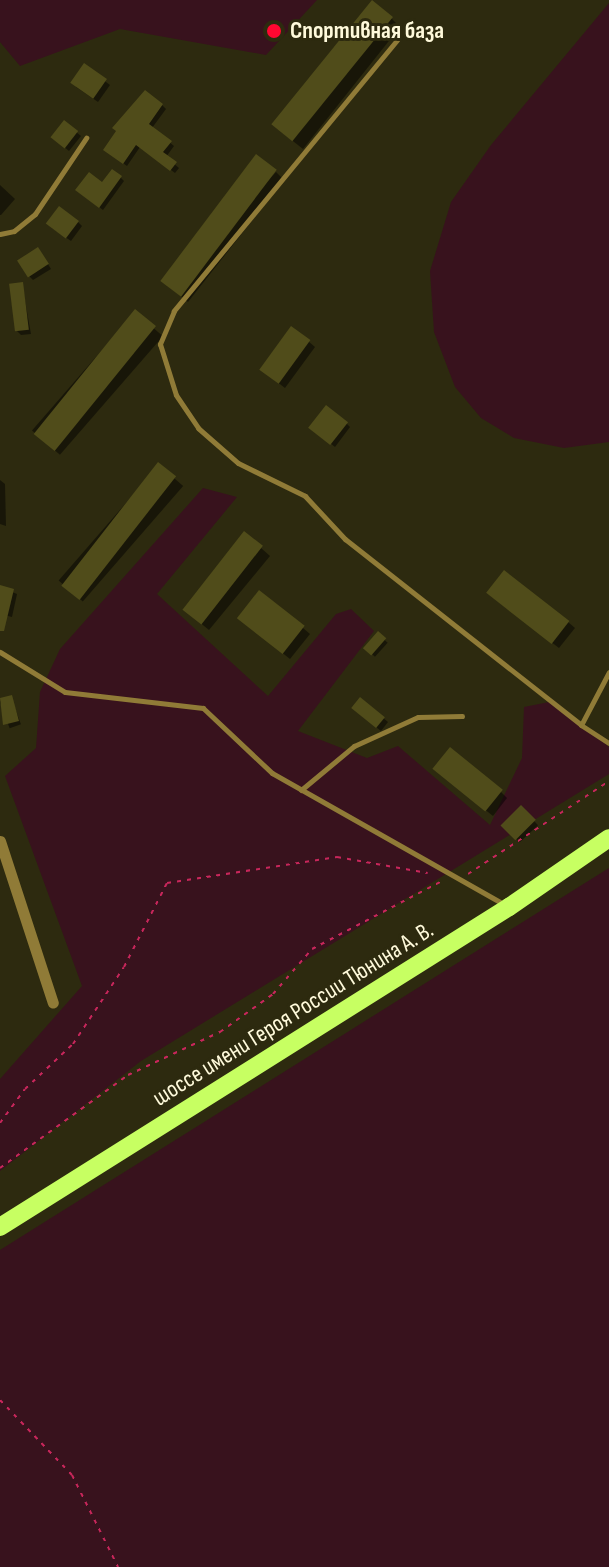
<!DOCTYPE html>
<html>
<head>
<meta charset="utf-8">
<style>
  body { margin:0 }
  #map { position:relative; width:609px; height:1567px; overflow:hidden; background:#2d2a0f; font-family:"Sofia Sans Condensed",sans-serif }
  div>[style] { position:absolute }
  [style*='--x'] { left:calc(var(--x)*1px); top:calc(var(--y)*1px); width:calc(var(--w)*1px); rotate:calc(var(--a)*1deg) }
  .green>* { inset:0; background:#38121d }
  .shadow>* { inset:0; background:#0007; transform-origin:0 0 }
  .building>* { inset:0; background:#504c1a; transform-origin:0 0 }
  .path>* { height:2px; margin-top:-1px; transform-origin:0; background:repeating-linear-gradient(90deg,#c8265b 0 4px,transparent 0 10px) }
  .lane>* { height:5px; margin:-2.5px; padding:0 2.5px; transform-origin:2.5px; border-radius:2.5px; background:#907b37 }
  .street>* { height:11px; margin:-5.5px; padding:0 5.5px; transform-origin:5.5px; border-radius:5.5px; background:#907b37 }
  .primary>* { height:18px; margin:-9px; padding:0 9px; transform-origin:9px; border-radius:9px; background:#c7ff62 }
  .dots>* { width:22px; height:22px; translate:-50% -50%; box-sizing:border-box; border:4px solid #2d2a0f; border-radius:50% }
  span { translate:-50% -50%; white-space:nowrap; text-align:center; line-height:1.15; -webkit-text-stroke:6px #2d2a0f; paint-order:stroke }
  .poi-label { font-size:24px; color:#fffadb; font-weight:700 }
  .left { translate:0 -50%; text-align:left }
  .street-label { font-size:24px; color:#fffadb }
</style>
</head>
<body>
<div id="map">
  <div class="green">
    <div style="clip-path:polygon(0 0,317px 0,266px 55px,120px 29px,20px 66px,0 42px)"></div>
    <div style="clip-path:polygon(609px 3px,609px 442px,564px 448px,514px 438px,481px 418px,455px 387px,434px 332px,430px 271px,451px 202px,491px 145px)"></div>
    <div style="clip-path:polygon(203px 488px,237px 497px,157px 594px,268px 696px,336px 614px,351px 609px,374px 631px,298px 731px,367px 758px,398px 746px,490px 825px,522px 758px,524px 707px,554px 701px,609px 747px,609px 774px,141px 1061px,0 1171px,0 1079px,82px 986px,5px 776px,36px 748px,40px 692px,60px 649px)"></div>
    <div style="clip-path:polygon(609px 868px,609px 1567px,0 1567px,0 1250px)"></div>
  </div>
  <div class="shadow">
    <div style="clip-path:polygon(391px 18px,400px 27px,303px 149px,284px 134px)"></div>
    <div style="clip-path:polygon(85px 66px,110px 85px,98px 102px,76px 87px)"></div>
    <div style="clip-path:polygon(162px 105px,166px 109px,152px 128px,174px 146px,166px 157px,179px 168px,175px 173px,140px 147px,127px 166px,109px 153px)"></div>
    <div style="clip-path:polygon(65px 123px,81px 136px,69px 151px,57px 141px)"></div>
    <div style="clip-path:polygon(276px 172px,284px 180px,188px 302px,169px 287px)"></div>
    <div style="clip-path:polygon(120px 177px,124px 181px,103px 210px,81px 193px)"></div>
    <div style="clip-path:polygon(0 185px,15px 199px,1px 215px,0 215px)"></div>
    <div style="clip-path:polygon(78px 222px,82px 226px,71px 241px,52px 228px)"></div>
    <div style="clip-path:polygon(41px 253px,51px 269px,33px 280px,29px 276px)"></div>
    <div style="clip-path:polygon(22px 284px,31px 334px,21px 335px,17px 331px)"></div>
    <div style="left:135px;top:312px;width:37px;height:157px;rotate:41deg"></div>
    <div style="clip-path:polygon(308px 341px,315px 347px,285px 388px,268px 375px)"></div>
    <div style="clip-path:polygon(346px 423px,350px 427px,335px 447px,315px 431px)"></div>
    <div style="left:159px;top:465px;width:32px;height:153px;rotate:41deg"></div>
    <div style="clip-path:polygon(0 480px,5px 484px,6px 526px,0 524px)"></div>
    <div style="clip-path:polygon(261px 548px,270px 556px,209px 630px,192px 616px)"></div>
    <div style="clip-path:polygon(0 587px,17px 594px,12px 617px,0 614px)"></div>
    <div style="clip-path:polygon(495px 599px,568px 622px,575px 628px,559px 648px)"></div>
    <div style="clip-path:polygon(246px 624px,303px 628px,310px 634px,290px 659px)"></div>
    <div style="left:378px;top:634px;width:13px;height:19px;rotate:42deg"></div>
    <div style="left:11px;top:697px;width:29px;height:12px;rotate:70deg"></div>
    <div style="clip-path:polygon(360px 699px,388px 722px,381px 731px,357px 712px)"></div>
    <div style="clip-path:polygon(442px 775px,501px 792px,507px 798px,493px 816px)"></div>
    <div style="left:521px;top:807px;width:25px;height:25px;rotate:47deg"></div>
  </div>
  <div class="building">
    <div style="left:372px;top:0;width:27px;height:160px;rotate:39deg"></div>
    <div style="left:84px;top:63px;width:28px;height:24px;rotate:35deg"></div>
    <div style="clip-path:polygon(145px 90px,163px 104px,149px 124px,172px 141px,163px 152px,177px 162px,170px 171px,136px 145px,123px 164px,103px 150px,116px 131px,112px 128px)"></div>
    <div style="left:64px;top:120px;width:18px;height:22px;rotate:38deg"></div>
    <div style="left:256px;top:154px;width:26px;height:159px;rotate:37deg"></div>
    <div style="clip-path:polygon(112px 169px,122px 176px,99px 208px,75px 190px,89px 172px,102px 182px)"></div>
    <div style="left:59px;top:206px;width:25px;height:22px;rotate:37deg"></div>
    <div style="left:38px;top:247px;width:20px;height:25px;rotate:57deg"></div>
    <div style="left:23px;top:282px;width:48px;height:14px;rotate:83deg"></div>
    <div style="left:135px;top:309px;width:27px;height:161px;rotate:39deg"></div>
    <div style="left:291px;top:326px;width:24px;height:54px;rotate:36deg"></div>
    <div style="left:326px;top:405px;width:28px;height:29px;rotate:38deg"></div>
    <div style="left:158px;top:462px;width:23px;height:157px;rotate:38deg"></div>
    <div style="left:244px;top:531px;width:24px;height:100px;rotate:38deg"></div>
    <div style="left:504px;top:570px;width:83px;height:29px;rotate:38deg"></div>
    <div style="clip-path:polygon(0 585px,14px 589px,4px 631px,0 631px)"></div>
    <div style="left:259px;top:590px;width:58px;height:36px;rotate:38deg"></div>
    <div style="left:378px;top:631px;width:11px;height:23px;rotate:41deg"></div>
    <div style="clip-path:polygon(12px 695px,19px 721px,3px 725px,0 698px)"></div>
    <div style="left:360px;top:697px;width:32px;height:14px;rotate:39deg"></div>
    <div style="left:450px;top:747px;width:68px;height:28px;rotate:39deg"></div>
    <div style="left:521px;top:805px;width:21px;height:29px;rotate:45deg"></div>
  </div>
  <div class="path">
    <div style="--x:468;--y:874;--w:169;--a:-33.4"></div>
    <div style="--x:0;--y:1123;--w:42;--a:-53.7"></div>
    <div style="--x:25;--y:1089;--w:66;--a:-43.2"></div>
    <div style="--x:73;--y:1044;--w:92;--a:-56.5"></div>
    <div style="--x:124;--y:967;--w:94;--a:-62.9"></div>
    <div style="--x:167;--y:883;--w:172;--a:-8.7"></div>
    <div style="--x:337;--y:857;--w:92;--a:10"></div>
    <div style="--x:0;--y:1168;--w:158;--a:-36"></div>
    <div style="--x:128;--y:1075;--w:102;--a:-25.1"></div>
    <div style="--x:220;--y:1032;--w:65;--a:-35.6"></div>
    <div style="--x:273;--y:994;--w:60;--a:-49.1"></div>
    <div style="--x:312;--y:949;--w:147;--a:-27.6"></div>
    <div style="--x:0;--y:1400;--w:104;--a:46.2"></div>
    <div style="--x:72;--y:1475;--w:103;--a:63.4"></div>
  </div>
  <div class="lane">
    <div style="--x:397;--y:40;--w:351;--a:129.5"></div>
    <div style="--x:174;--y:311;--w:36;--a:113"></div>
    <div style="--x:160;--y:344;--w:53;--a:72.6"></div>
    <div style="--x:176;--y:395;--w:40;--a:56"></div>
    <div style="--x:198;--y:428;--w:53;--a:41.2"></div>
    <div style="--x:238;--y:463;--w:75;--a:26.2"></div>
    <div style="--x:305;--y:496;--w:59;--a:47.1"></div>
    <div style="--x:345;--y:539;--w:300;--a:38.2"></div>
    <div style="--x:0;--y:234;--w:14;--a:-12"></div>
    <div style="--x:14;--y:231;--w:27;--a:-39"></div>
    <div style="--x:35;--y:214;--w:92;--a:-56.1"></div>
    <div style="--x:0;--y:652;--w:76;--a:31.6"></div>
    <div style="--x:65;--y:692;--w:139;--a:6.6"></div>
    <div style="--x:203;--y:708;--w:95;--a:43.3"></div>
    <div style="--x:272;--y:773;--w:268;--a:29.5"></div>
    <div style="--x:609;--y:672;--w:60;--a:117.8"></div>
    <div style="--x:581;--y:725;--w:33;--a:33"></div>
    <div style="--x:301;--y:790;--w:69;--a:-39.7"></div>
    <div style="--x:354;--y:746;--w:70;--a:-24.4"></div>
    <div style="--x:418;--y:717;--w:44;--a:-1.3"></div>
  </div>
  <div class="street">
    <div style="--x:0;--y:841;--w:170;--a:71.9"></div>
  </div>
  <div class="primary">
    <div style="--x:0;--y:1227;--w:601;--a:-32.16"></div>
    <div style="--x:509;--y:907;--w:121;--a:-34.6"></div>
  </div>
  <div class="dots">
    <div style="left:274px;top:31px;background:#ff0731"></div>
  </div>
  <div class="poi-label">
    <span class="left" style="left:290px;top:31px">Спортивная база</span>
  </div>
  <div class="street-label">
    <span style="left:293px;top:1014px;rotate:-32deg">шоссе имени Героя России Тюнина А. В.</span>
  </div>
</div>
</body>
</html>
